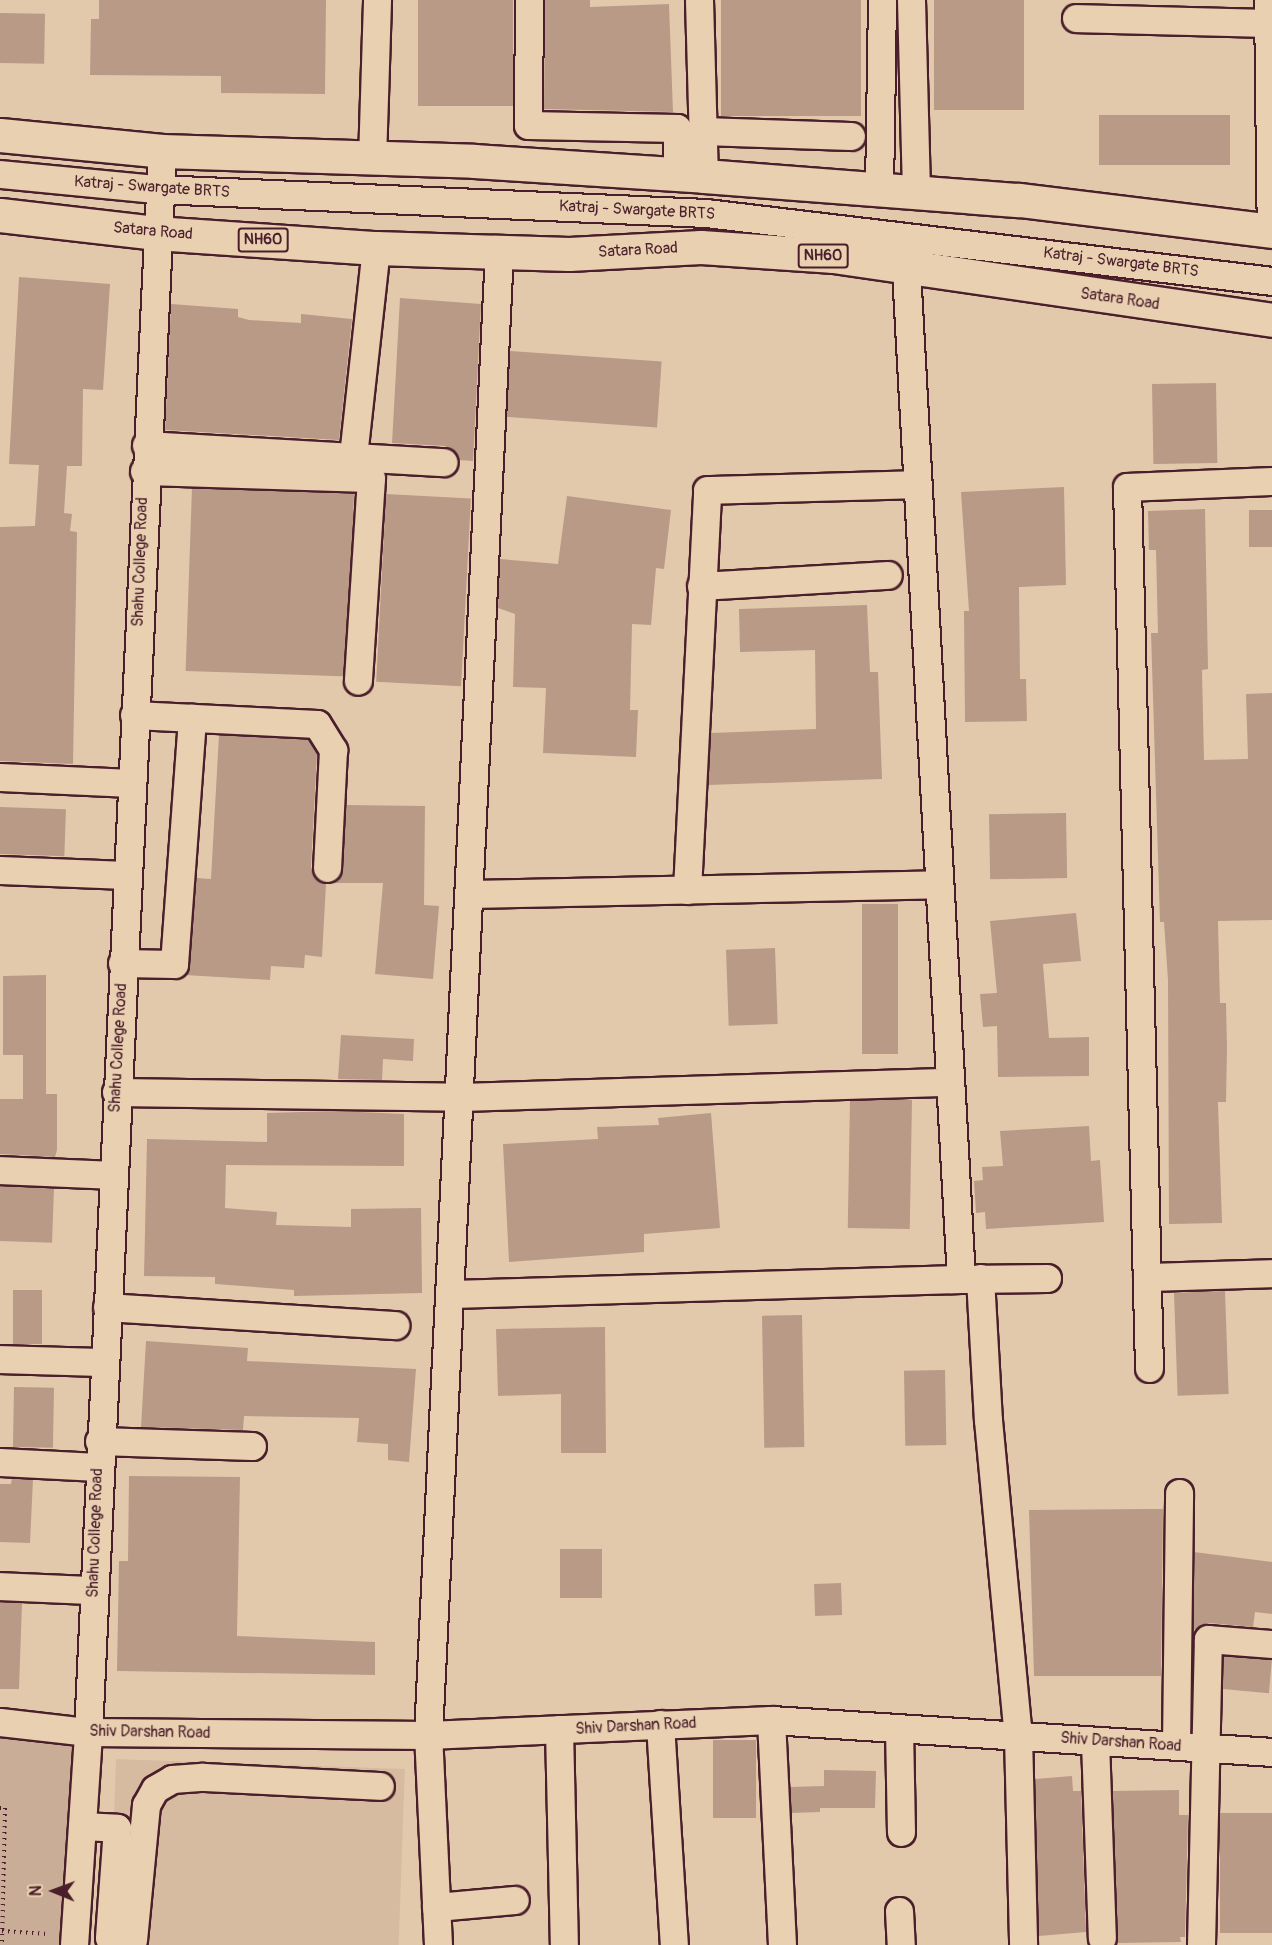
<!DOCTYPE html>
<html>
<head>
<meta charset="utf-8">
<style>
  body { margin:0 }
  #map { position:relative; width:1272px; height:1945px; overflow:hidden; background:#e3c9ac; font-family:Pangolin,sans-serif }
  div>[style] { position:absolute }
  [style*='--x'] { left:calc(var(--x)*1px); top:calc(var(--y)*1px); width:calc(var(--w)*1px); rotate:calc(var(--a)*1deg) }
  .built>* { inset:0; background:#d6bba1; transform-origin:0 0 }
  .green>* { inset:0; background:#caad96 }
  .building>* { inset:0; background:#b89a87; transform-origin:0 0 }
  .path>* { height:4px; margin-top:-2px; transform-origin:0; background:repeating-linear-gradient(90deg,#4a1f2b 0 1.5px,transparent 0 6px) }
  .roads { filter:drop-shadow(2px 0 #4a1f2b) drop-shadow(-2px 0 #4a1f2b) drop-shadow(0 2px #4a1f2b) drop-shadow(0 -2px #4a1f2b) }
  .minor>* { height:27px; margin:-13.5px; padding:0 13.5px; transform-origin:13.5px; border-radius:13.5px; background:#e9d0b1 }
  .highway>* { height:33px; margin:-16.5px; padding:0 16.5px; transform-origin:16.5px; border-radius:16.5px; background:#e9d0b1 }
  span { translate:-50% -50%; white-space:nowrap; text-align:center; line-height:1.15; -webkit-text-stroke:4.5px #e9d0b1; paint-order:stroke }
  .shield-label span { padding:2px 4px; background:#e9d0b1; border:2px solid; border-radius:4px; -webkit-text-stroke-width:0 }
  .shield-label { font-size:15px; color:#4a1f2b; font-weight:700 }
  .street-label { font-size:16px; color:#4a1f2b }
  .north { position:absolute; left:24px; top:1861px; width:60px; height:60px; -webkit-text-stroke:4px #e9d0b1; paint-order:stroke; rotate:271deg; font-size:16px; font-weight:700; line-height:24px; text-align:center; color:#4a1f2b }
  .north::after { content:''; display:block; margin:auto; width:21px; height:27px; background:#4a1f2b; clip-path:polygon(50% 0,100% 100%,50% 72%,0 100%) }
</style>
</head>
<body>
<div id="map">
  <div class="built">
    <div style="left:116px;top:1759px;width:289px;height:187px;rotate:2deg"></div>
  </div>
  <div class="green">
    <div style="clip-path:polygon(0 1722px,88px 1732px,72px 1945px,0 1945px)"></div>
  </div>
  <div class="building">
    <div style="clip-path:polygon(99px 0,326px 0,325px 94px,221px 93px,221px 76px,90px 75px,91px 19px,99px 19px)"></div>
    <div style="left:418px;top:0;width:95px;height:106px"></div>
    <div style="clip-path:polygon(545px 0,590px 0,590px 7px,669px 4px,673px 112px,544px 109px)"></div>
    <div style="left:721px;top:0;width:140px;height:116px"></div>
    <div style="left:934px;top:0;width:90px;height:110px"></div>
    <div style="left:0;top:13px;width:45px;height:50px;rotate:1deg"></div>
    <div style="left:1230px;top:115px;width:50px;height:131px;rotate:90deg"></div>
    <div style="clip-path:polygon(19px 277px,110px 284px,103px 390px,83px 389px,82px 466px,67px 466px,64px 513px,72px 514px,70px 531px,77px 532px,73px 764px,0 761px,0 527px,35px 526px,39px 465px,9px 464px)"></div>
    <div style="clip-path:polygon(400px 298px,481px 304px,473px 461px,459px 460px,445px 446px,392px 443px)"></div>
    <div style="clip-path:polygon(171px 304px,238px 309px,238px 317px,249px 320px,301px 323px,301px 314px,352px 319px,339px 440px,165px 430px)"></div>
    <div style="left:510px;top:351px;width:152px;height:66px;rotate:4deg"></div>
    <div style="left:1216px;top:383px;width:80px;height:64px;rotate:89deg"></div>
    <div style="clip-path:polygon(1064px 487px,1066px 585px,1019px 587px,1020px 679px,1026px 679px,1027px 721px,965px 722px,964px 611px,969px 611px,961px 492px)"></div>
    <div style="left:192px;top:488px;width:162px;height:183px;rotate:2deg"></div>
    <div style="left:386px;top:494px;width:85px;height:188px;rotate:3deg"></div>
    <div style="clip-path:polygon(567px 496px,671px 510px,664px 569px,656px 568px,651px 625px,632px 624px,630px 710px,638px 710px,636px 757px,543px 753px,546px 688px,513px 687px,515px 614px,498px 608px,500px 559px,558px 564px)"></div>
    <div style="clip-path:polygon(1205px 509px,1208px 669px,1202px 670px,1204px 760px,1248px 759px,1246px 694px,1272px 693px,1272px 920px,1218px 921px,1220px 1003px,1226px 1003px,1227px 1047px,1226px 1102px,1218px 1102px,1222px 1223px,1169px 1224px,1168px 980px,1164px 922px,1160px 922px,1151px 633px,1158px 633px,1156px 550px,1149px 550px,1148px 511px)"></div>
    <div style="left:1272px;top:510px;width:37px;height:23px;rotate:90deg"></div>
    <div style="clip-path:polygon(867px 605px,870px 672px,878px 672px,882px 779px,708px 785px,711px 733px,816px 729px,815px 650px,740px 652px,739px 609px)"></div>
    <div style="clip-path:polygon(219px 735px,308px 739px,317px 754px,311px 867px,318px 881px,326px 884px,322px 957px,305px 955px,304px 968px,271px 966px,270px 980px,185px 975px,196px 878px,211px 879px)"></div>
    <div style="clip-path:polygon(346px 805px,425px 806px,424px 905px,439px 906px,433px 979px,375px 974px,383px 883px,332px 883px,343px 869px)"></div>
    <div style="left:0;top:807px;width:66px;height:47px;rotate:2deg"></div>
    <div style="left:1066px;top:813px;width:65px;height:77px;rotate:89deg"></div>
    <div style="left:862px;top:904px;width:36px;height:150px"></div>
    <div style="clip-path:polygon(1076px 913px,1081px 961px,1043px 964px,1049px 1038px,1089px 1037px,1089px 1076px,998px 1077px,997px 1026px,983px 1027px,980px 994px,997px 993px,990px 921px)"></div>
    <div style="left:775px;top:948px;width:76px;height:49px;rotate:88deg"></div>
    <div style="clip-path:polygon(46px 975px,46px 1094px,57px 1094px,57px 1150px,55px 1157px,0 1154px,0 1099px,23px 1099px,23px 1055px,3px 1055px,3px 976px)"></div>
    <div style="clip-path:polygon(341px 1035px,414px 1039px,413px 1061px,383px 1059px,382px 1080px,338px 1079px)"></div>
    <div style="left:912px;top:1100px;width:129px;height:62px;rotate:91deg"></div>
    <div style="clip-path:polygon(336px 1111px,404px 1114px,404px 1166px,226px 1165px,225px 1208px,277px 1212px,276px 1225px,351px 1227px,351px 1209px,421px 1208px,422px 1293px,294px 1296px,294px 1290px,215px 1284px,215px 1277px,144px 1276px,147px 1139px,267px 1142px,267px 1113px)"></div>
    <div style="clip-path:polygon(711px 1113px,720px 1228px,644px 1234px,644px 1252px,509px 1262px,503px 1144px,598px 1139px,597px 1127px,659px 1125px,658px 1118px)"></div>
    <div style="clip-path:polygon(1089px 1126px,1091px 1161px,1100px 1160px,1104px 1222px,986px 1229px,985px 1212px,976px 1213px,974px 1181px,983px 1180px,982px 1167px,1003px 1166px,1000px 1131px)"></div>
    <div style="left:0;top:1186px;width:54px;height:55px;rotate:2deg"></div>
    <div style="left:13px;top:1290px;width:29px;height:54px"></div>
    <div style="left:1225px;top:1291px;width:103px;height:51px;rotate:88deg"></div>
    <div style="left:802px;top:1315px;width:132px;height:40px;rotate:89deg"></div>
    <div style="clip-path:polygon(605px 1327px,606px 1453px,561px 1453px,561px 1394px,498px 1396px,496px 1329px)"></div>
    <div style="clip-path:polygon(146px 1341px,248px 1348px,247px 1361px,416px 1369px,409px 1462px,388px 1460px,388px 1444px,357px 1442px,359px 1418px,244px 1416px,243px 1430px,141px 1427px)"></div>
    <div style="left:945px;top:1370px;width:75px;height:41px;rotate:89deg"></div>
    <div style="left:14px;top:1387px;width:40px;height:60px;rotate:1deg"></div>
    <div style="clip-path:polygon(129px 1476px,240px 1477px,237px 1636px,375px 1642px,375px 1675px,117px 1671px,119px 1561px,128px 1561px)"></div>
    <div style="clip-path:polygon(12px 1478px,33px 1479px,30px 1543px,0 1542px,0 1484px,11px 1484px)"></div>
    <div style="clip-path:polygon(1147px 1509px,1163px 1509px,1161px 1676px,1034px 1676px,1029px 1510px)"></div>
    <div style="left:560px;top:1549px;width:42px;height:49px"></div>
    <div style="clip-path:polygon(1194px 1552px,1272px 1562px,1272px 1614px,1255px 1612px,1253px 1627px,1209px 1623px,1193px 1630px)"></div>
    <div style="left:841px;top:1583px;width:32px;height:27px;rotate:88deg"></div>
    <div style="clip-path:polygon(0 1602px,22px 1603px,19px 1689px,0 1689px)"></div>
    <div style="left:1223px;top:1656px;width:49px;height:33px;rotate:5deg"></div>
    <div style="left:713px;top:1740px;width:43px;height:78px"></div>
    <div style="clip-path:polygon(824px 1770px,876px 1771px,875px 1808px,820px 1808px,820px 1812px,791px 1813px,790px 1787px,824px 1786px)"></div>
    <div style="clip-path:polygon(1072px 1776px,1073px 1791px,1081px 1791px,1086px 1932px,1039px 1936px,1035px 1779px)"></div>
    <div style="clip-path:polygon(1179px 1790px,1179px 1815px,1188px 1815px,1185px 1937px,1180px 1937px,1181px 1942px,1116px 1943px,1113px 1791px)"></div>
    <div style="left:1272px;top:1813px;width:120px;height:52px;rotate:90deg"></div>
  </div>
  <div class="path">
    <div style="--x:0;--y:1808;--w:5;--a:0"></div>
    <div style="--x:5;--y:1808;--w:137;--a:91.3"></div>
    <div style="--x:2;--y:1931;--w:45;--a:3.8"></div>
  </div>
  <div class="roads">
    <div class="minor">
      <div style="--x:529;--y:0;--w:125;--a:90.5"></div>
      <div style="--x:528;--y:125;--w:149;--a:1.2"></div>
      <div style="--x:677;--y:128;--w:46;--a:90"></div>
      <div style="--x:699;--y:0;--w:176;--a:88.4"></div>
      <div style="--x:911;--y:0;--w:193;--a:88.5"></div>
      <div style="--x:1268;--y:0;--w:230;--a:89.3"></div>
      <div style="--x:1076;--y:18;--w:196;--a:1.5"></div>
      <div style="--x:702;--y:131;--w:149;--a:1.9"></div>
      <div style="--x:372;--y:160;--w:160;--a:-88.2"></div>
      <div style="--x:0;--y:174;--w:158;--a:5.5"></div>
      <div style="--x:157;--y:189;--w:550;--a:2.5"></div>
      <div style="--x:706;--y:213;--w:570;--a:6.85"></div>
      <div style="--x:879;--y:190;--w:190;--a:-89.1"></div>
      <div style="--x:146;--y:445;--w:298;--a:3.3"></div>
      <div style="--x:353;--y:456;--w:209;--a:-83.7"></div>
      <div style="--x:144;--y:471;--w:227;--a:1.8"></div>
      <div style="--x:371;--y:478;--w:203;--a:93.7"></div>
      <div style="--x:701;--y:586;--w:187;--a:-3.4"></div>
      <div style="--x:134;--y:715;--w:183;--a:2.8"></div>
      <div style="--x:317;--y:724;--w:31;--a:58"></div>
      <div style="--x:333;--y:750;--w:118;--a:92.9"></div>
      <div style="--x:0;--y:777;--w:131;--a:2.6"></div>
      <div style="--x:0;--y:870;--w:126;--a:2.3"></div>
      <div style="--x:687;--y:890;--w:400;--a:-87.1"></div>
      <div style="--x:707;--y:490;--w:210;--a:-1.6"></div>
      <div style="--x:472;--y:894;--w:467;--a:-1.2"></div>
      <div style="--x:122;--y:963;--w:52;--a:1.1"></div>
      <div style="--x:174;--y:964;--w:247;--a:-85.8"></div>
      <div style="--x:116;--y:1092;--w:345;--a:0.8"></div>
      <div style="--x:461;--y:1097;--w:489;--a:-1.8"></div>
      <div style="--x:0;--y:1170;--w:113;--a:2.5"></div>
      <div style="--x:1147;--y:1277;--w:125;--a:-1.8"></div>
      <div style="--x:980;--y:1278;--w:142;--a:86.8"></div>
      <div style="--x:988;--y:1420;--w:316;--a:84.6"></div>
      <div style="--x:1018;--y:1735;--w:210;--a:88.6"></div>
      <div style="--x:962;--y:1279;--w:85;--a:-0.7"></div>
      <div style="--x:452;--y:1294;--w:509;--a:-1.69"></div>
      <div style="--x:961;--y:1279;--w:1011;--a:-93.12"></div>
      <div style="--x:107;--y:1307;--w:289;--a:3.6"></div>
      <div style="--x:0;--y:1359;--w:104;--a:1.7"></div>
      <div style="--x:1149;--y:1368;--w:881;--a:-91.43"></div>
      <div style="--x:1127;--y:487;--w:145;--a:-2.4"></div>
      <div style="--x:99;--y:1441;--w:153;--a:1.9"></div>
      <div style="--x:0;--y:1462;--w:98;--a:2.9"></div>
      <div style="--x:0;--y:1586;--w:93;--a:2.5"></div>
      <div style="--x:771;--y:1720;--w:225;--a:87.2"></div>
      <div style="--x:0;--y:1722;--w:89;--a:6.5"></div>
      <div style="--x:88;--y:1732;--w:340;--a:0.5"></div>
      <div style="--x:428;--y:1735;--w:343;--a:-2.5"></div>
      <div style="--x:771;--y:1720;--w:502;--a:3.65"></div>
      <div style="--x:660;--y:1724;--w:221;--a:86.4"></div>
      <div style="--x:899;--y:1728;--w:104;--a:88.9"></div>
      <div style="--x:559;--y:1729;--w:216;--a:88.7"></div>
      <div style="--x:1095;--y:1741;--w:197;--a:88"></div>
      <div style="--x:1176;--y:1746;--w:253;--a:-89.3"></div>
      <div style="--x:82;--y:1826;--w:35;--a:3"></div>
      <div style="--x:117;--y:1828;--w:110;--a:94.2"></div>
      <div style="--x:436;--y:1907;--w:79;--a:-5.1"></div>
      <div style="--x:899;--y:1911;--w:34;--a:87"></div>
      <div style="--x:133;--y:1940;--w:136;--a:-84.5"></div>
      <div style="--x:146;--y:1805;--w:18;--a:-61"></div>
      <div style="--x:155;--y:1789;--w:20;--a:-30"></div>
      <div style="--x:172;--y:1779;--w:31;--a:-4"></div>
      <div style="--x:203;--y:1777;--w:177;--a:2.9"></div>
      <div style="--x:74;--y:1945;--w:213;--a:-86.2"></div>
      <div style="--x:88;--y:1732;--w:1583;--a:-87.32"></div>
      <div style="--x:438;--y:1945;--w:210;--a:-92.7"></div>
      <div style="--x:428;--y:1735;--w:1485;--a:-87.26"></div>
      <div style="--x:1201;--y:1945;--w:306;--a:-88.7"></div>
      <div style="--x:1208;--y:1639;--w:64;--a:4.5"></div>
    </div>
    <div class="highway">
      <div style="--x:0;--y:135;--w:163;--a:5.6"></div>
      <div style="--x:162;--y:151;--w:312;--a:1.8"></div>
      <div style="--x:474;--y:161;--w:230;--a:3.7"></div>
      <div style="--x:704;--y:176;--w:316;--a:4.4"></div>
      <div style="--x:1019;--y:200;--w:255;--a:7"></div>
      <div style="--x:0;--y:215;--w:156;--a:6.6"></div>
      <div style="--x:155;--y:233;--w:222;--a:3.9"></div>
      <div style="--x:376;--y:248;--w:193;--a:1.8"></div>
      <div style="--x:569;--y:254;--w:132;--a:-3"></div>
      <div style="--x:701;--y:247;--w:133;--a:3.9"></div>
      <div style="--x:834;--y:256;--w:443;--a:8.3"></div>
    </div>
  </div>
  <div class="shield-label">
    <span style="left:263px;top:240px">NH60</span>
    <span style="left:823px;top:256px">NH60</span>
  </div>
  <div class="street-label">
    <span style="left:152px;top:187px;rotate:4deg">Katraj - Swargate BRTS</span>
    <span style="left:637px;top:210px;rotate:3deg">Katraj - Swargate BRTS</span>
    <span style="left:153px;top:231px;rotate:5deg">Satara Road</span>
    <span style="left:638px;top:250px;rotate:-3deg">Satara Road</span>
    <span style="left:1121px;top:262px;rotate:7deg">Katraj - Swargate BRTS</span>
    <span style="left:1120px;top:299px;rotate:8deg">Satara Road</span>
    <span style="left:140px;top:562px;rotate:-88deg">Shahu College Road</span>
    <span style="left:118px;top:1048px;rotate:-87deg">Shahu College Road</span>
    <span style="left:95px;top:1533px;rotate:-88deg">Shahu College Road</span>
    <span style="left:636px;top:1726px;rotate:-3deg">Shiv Darshan Road</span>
    <span style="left:150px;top:1732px;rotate:1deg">Shiv Darshan Road</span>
    <span style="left:1121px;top:1742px;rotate:4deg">Shiv Darshan Road</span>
  </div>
  <div class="north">N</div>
</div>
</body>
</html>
